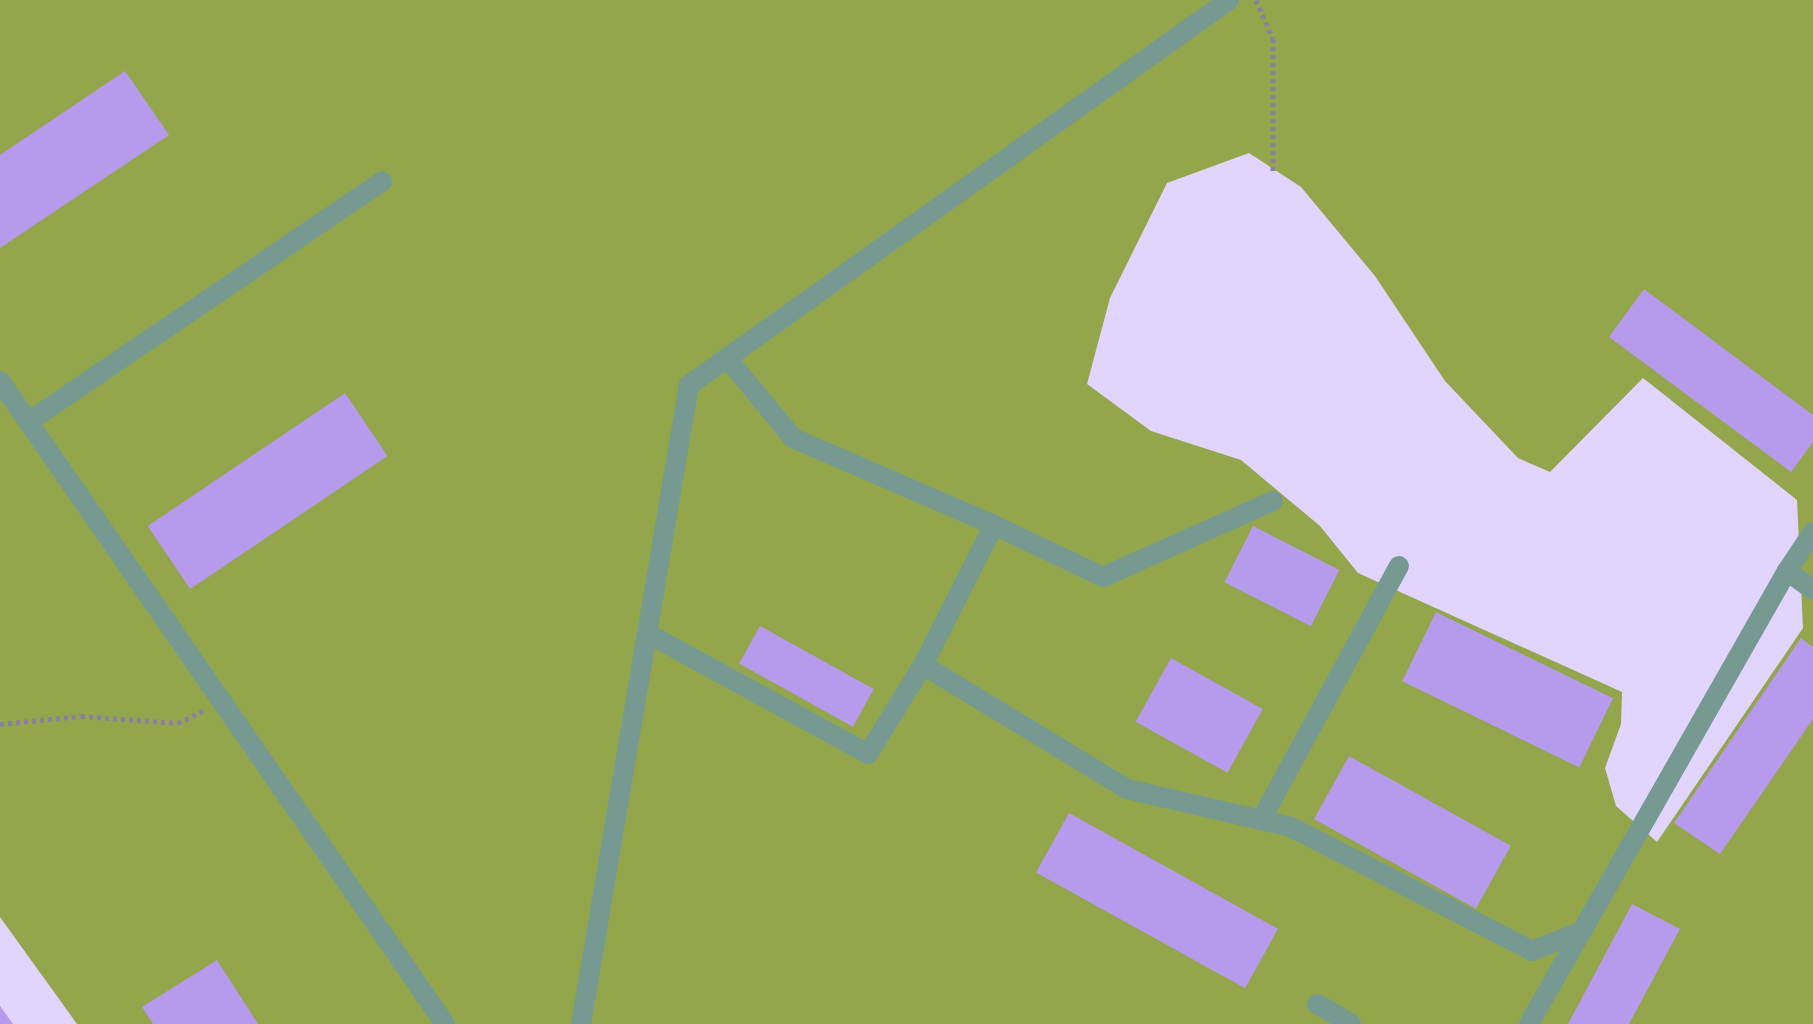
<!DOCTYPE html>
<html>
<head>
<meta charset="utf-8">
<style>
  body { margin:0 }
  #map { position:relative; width:1813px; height:1024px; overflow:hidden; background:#e1d4fd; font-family:"Work Sans",sans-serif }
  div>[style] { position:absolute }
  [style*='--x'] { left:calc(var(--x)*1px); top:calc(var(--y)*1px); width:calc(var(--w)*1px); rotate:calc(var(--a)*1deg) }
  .forest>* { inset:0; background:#93a64c }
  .building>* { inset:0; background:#b69aeb; transform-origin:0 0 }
  .path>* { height:5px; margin-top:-2.5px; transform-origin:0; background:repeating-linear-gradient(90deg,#8b80a2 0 4px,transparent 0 8px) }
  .minor>* { height:20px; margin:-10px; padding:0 10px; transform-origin:10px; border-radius:10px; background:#769a92 }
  span { translate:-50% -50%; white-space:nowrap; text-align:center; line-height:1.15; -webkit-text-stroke:6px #e1d4fd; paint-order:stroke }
</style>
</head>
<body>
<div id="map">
  <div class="forest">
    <div style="clip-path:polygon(evenodd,0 0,1813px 0,1813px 1024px,77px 1024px,0 917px,0 0,1249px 153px,1301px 187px,1375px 276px,1445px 381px,1518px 458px,1550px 472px,1643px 378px,1797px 500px,1803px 628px,1657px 842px,1616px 806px,1605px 768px,1621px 724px,1622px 692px,1358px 573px,1320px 526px,1241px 460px,1151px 431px,1087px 384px,1110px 298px,1167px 183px,1249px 153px)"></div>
  </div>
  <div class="building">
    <div style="clip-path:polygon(125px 71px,169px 135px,0 248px,0 155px)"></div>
    <div style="clip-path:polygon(1644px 289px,1813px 415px,1813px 442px,1791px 472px,1609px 337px)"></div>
    <div style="left:345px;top:393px;width:76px;height:238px;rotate:56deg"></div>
    <div style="left:1253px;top:526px;width:97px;height:63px;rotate:27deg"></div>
    <div style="left:1436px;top:612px;width:197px;height:77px;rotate:26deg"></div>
    <div style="left:760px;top:626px;width:130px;height:43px;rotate:29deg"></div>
    <div style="clip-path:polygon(1801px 638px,1813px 647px,1813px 719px,1720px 854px,1674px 823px)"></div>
    <div style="left:1171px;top:658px;width:105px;height:73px;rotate:29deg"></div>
    <div style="left:1349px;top:756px;width:185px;height:72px;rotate:29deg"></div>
    <div style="left:1069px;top:813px;width:239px;height:68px;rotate:29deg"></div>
    <div style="clip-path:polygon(1632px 904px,1680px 929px,1629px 1024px,1568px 1024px)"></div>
    <div style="clip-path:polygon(217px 960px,258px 1024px,153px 1024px,142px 1007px)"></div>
    <div style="clip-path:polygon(0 1006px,13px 1024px,0 1024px)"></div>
  </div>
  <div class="path">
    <div style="--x:1256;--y:0;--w:43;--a:66.4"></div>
    <div style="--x:1273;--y:39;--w:133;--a:90"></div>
    <div style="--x:0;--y:724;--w:81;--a:-5.6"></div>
    <div style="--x:81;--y:716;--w:97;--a:4.1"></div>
    <div style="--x:178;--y:723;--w:28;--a:-26"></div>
  </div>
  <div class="minor">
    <div style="--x:727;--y:358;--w:104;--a:50.5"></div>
    <div style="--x:793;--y:438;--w:219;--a:23.4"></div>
    <div style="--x:994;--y:525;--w:157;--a:116.9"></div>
    <div style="--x:923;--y:665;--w:239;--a:31.3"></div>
    <div style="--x:1127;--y:789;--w:168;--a:13"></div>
    <div style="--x:1291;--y:827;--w:271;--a:27.2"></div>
    <div style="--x:1532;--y:951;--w:54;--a:-21.8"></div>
    <div style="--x:0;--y:381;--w:782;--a:55.31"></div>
    <div style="--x:28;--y:422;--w:428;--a:-34.2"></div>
    <div style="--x:994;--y:525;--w:121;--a:25.5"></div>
    <div style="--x:1103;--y:577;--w:186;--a:-24.1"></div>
    <div style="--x:1813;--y:532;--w:47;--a:123.7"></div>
    <div style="--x:1787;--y:571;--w:32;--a:36"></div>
    <div style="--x:647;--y:633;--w:252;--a:28.7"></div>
    <div style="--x:868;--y:754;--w:105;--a:-58.3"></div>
    <div style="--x:1261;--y:820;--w:289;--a:-61.5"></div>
    <div style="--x:1317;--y:1004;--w:39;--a:30"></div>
    <div style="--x:581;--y:1024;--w:648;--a:-80.41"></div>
    <div style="--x:689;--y:385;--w:663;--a:-35.49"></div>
    <div style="--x:1529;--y:1024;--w:521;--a:-60.34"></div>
  </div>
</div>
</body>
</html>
